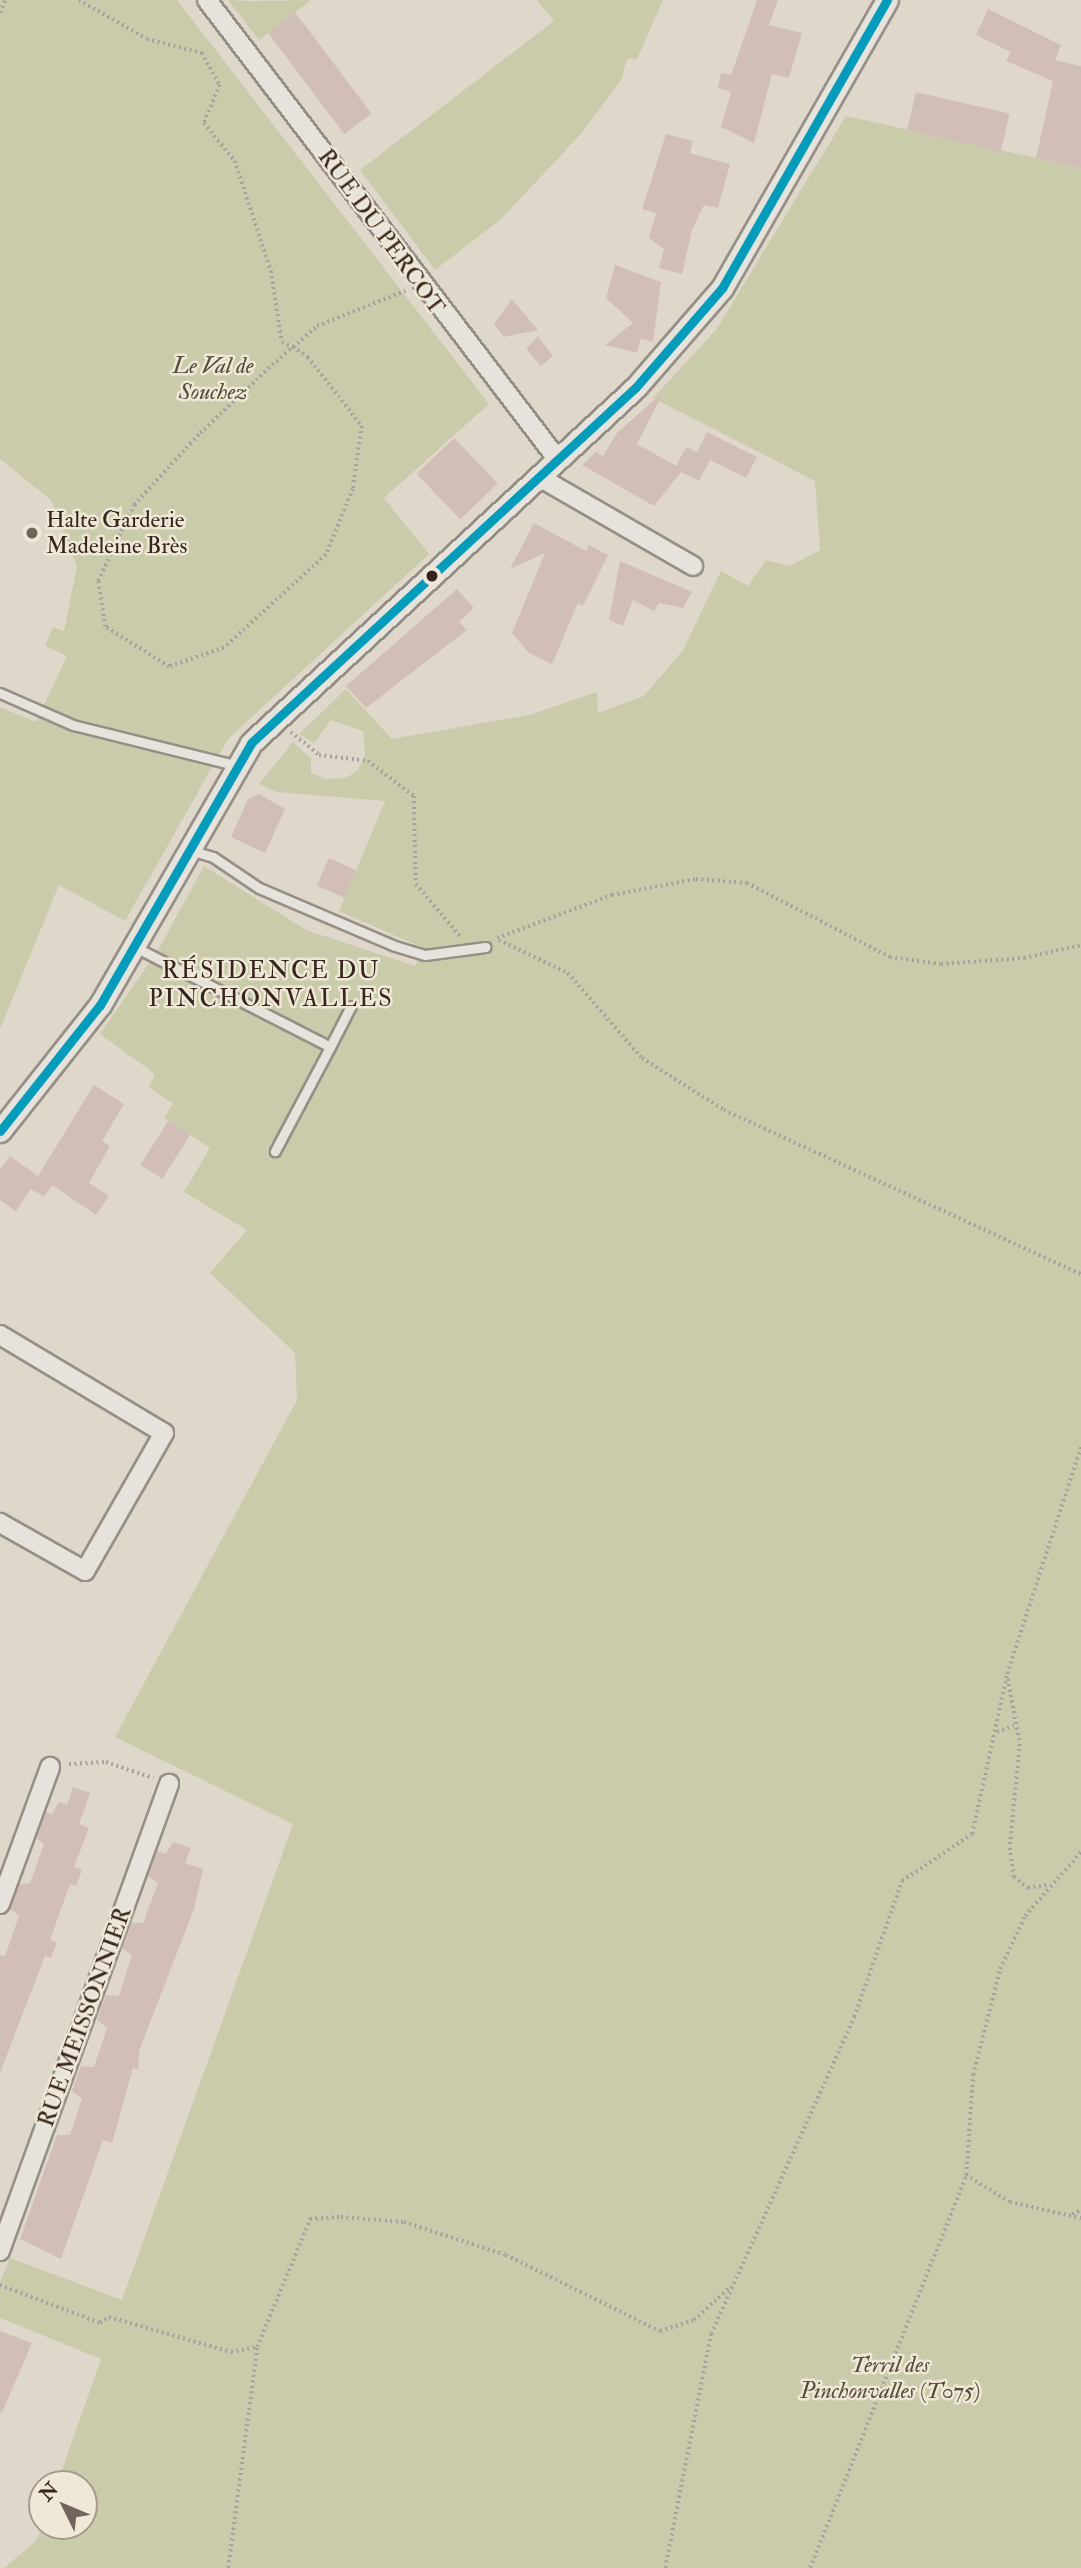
<!DOCTYPE html>
<html>
<head>
<meta charset="utf-8">
<style>
  body { margin:0 }
  #map { position:relative; width:1081px; height:2568px; overflow:hidden; background:#dfd8ca; font-family:"IM FELL Double Pica",serif }
  div>[style] { position:absolute }
  [style*='--x'] { left:calc(var(--x)*1px); top:calc(var(--y)*1px); width:calc(var(--w)*1px); rotate:calc(var(--a)*1deg) }
  .green>* { inset:0; background:#cacbab }
  .building>* { inset:0; background:#d1bfb7; transform-origin:0 0 }
  .path>* { height:3.5px; margin-top:-1.75px; transform-origin:0; background:repeating-linear-gradient(90deg,#a7a29d 0 2px,transparent 0 5.5px) }
  .roads { filter:drop-shadow(2px 0 #958f86) drop-shadow(-2px 0 #958f86) drop-shadow(0 2px #958f86) drop-shadow(0 -2px #958f86) }
  .service>* { height:9px; margin:-4.5px; padding:0 4.5px; transform-origin:4.5px; border-radius:4.5px; background:#e6e3dc }
  .minor>* { height:18px; margin:-9px; padding:0 9px; transform-origin:9px; border-radius:9px; background:#e6e3dc }
  .tertiary>* { height:21px; margin:-10.5px; padding:0 10.5px; transform-origin:10.5px; border-radius:10.5px; background:#e6e3dc }
  .bus-1>* { height:9px; margin:-4.5px; padding:0 4.5px; transform-origin:4.5px; border-radius:4.5px; background:#059cbc }
  .dots>* { width:19px; height:19px; translate:-50% -50%; box-sizing:border-box; border:4px solid #efe8d7; border-radius:50% }
  span { translate:-50% -50%; white-space:nowrap; text-align:center; line-height:1.15; -webkit-text-stroke:5px #efe8d7; paint-order:stroke }
  .street-label { font-size:23px; color:#36251d }
  .park-label { font-size:23px; color:#564c3a; font-style:italic }
  .poi-label { font-size:23px; color:#36251d }
  .left { translate:0 -50%; text-align:left }
  .neighbourhood-label { font-size:24px; color:#36251d; letter-spacing:2px }
  .north { position:absolute; left:28px; top:2470px; width:70px; height:70px; box-sizing:border-box; background:#efe8d7; border:2px solid #a59a8d; border-radius:50%; rotate:313deg; font-size:19px; font-weight:700; line-height:28px; text-align:center; color:#36251d }
  .north::after { content:''; display:block; margin:auto; width:24px; height:32px; background:#71645a; clip-path:polygon(50% 0,100% 100%,50% 72%,0 100%) }
</style>
</head>
<body>
<div id="map">
  <div class="green">
    <div style="clip-path:polygon(0 0,177px 0,489px 404px,384px 498px,429px 554px,228px 739px,125px 921px,59px 885px,0 1029px,0 707px,36px 722px,67px 656px,45px 646px,53px 627px,64px 631px,77px 566px,51px 500px,0 459px)"></div>
    <div style="clip-path:polygon(228px 0,250px 1px,311px 0,259px 40px)"></div>
    <div style="clip-path:polygon(537px 0,663px 0,637px 59px,627px 59px,621px 80px,581px 134px,500px 220px,435px 270px,360px 170px,554px 21px)"></div>
    <div style="clip-path:polygon(846px 116px,1081px 168px,1081px 2568px,4px 2568px,37px 2540px,42px 2526px,84px 2526px,84px 2484px,57px 2484px,101px 2359px,0 2318px,0 2282px,10px 2258px,122px 2300px,293px 1824px,115px 1737px,297px 1400px,295px 1353px,210px 1273px,247px 1230px,184px 1192px,210px 1148px,164px 1118px,173px 1104px,149px 1087px,155px 1074px,100px 1034px,157px 952px,204px 866px,306px 930px,415px 966px,423px 948px,339px 911px,385px 801px,276px 792px,259px 784px,293px 742px,311px 759px,311px 773px,325px 779px,346px 778px,358px 770px,365px 754px,363px 731px,331px 720px,314px 743px,299px 734px,346px 689px,392px 739px,529px 715px,597px 692px,598px 713px,644px 696px,683px 650px,721px 571px,748px 586px,766px 560px,790px 566px,820px 550px,815px 481px,653px 398px,716px 330px)"></div>
  </div>
  <div class="building">
    <div style="clip-path:polygon(757px 0,778px 0,769px 25px,802px 33px,789px 78px,772px 74px,754px 143px,721px 127px,731px 92px,718px 88px,721px 73px,731px 75px)"></div>
    <div style="clip-path:polygon(988px 9px,1061px 45px,1055px 60px,1081px 66px,1081px 168px,1036px 158px,1053px 81px,1006px 61px,1011px 52px,976px 35px)"></div>
    <div style="left:295px;top:12px;width:127px;height:34px;rotate:53deg"></div>
    <div style="left:916px;top:92px;width:96px;height:39px;rotate:13deg"></div>
    <div style="clip-path:polygon(666px 134px,693px 141px,690px 153px,730px 164px,718px 208px,704px 205px,692px 230px,682px 274px,659px 268px,664px 249px,649px 238px,656px 213px,642px 209px)"></div>
    <div style="clip-path:polygon(615px 265px,661px 282px,653px 342px,641px 338px,637px 353px,605px 345px,633px 323px,606px 298px)"></div>
    <div style="clip-path:polygon(512px 299px,538px 330px,504px 337px,494px 324px)"></div>
    <div style="clip-path:polygon(538px 336px,553px 356px,541px 366px,526px 349px)"></div>
    <div style="clip-path:polygon(664px 391px,637px 444px,676px 466px,686px 447px,697px 452px,707px 432px,757px 457px,746px 478px,710px 460px,699px 481px,681px 472px,654px 506px,582px 465px,596px 452px,603px 456px,617px 433px)"></div>
    <div style="left:454px;top:438px;width:63px;height:52px;rotate:46deg"></div>
    <div style="clip-path:polygon(534px 523px,586px 551px,589px 545px,608px 555px,583px 606px,578px 603px,552px 664px,529px 653px,512px 633px,545px 553px,510px 569px)"></div>
    <div style="clip-path:polygon(620px 561px,692px 592px,683px 608px,659px 603px,654px 611px,633px 600px,623px 626px,609px 620px)"></div>
    <div style="clip-path:polygon(457px 589px,474px 608px,459px 622px,467px 630px,366px 708px,346px 686px)"></div>
    <div style="clip-path:polygon(259px 794px,285px 809px,265px 853px,231px 837px,248px 799px)"></div>
    <div style="left:329px;top:858px;width:30px;height:30px;rotate:24deg"></div>
    <div style="clip-path:polygon(94px 1085px,124px 1104px,102px 1141px,110px 1146px,89px 1183px,109px 1196px,96px 1215px,52px 1185px,44px 1197px,31px 1189px,16px 1211px,0 1200px,0 1170px,10px 1156px,38px 1176px)"></div>
    <div style="left:168px;top:1121px;width:26px;height:52px;rotate:32deg"></div>
    <div style="clip-path:polygon(73px 1787px,90px 1793px,79px 1824px,89px 1828px,74px 1867px,82px 1870px,76px 1886px,70px 1884px,50px 1940px,57px 1942px,51px 1958px,45px 1956px,0 2073px,0 1955px,5px 1956px,19px 1916px,10px 1909px,19px 1884px,30px 1883px,44px 1844px,36px 1838px,46px 1812px,52px 1814px,59px 1802px,67px 1805px)"></div>
    <div style="clip-path:polygon(173px 1842px,191px 1848px,185px 1863px,203px 1869px,194px 1909px,139px 2051px,138px 2070px,133px 2068px,112px 2143px,103px 2140px,61px 2259px,20px 2239px,57px 2135px,70px 2135px,82px 2099px,72px 2091px,81px 2066px,94px 2067px,107px 2028px,97px 2020px,106px 1995px,119px 1996px,132px 1955px,122px 1948px,125px 1940px,131px 1923px,143px 1923px,158px 1883px,148px 1876px,157px 1851px,166px 1854px)"></div>
    <div style="clip-path:polygon(0 2331px,32px 2343px,2px 2413px,0 2412px)"></div>
  </div>
  <div class="path">
    <div style="--x:79;--y:0;--w:78;--a:29.8"></div>
    <div style="--x:147;--y:39;--w:57;--a:14.3"></div>
    <div style="--x:202;--y:53;--w:37;--a:61"></div>
    <div style="--x:220;--y:85;--w:41;--a:112.8"></div>
    <div style="--x:204;--y:123;--w:49;--a:50.8"></div>
    <div style="--x:235;--y:161;--w:116;--a:71.9"></div>
    <div style="--x:271;--y:271;--w:72;--a:81.2"></div>
    <div style="--x:282;--y:342;--w:12;--a:24"></div>
    <div style="--x:293;--y:347;--w:18;--a:34"></div>
    <div style="--x:308;--y:357;--w:88;--a:52"></div>
    <div style="--x:362;--y:426;--w:64;--a:98.1"></div>
    <div style="--x:353;--y:489;--w:71;--a:112.2"></div>
    <div style="--x:326;--y:555;--w:138;--a:137.6"></div>
    <div style="--x:224;--y:648;--w:58;--a:160.9"></div>
    <div style="--x:169;--y:667;--w:75;--a:-148"></div>
    <div style="--x:105;--y:627;--w:47;--a:-98.7"></div>
    <div style="--x:98;--y:581;--w:84;--a:-64.7"></div>
    <div style="--x:134;--y:505;--w:98;--a:-47.5"></div>
    <div style="--x:200;--y:433;--w:99;--a:-43.4"></div>
    <div style="--x:272;--y:365;--w:28;--a:-41"></div>
    <div style="--x:293;--y:347;--w:32;--a:-41"></div>
    <div style="--x:317;--y:326;--w:95;--a:-21.7"></div>
    <div style="--x:0;--y:13;--w:14;--a:-69"></div>
    <div style="--x:291;--y:732;--w:36;--a:39"></div>
    <div style="--x:319;--y:755;--w:49;--a:7"></div>
    <div style="--x:368;--y:761;--w:58;--a:37.3"></div>
    <div style="--x:414;--y:796;--w:88;--a:88.7"></div>
    <div style="--x:416;--y:884;--w:68;--a:49.8"></div>
    <div style="--x:497;--y:938;--w:123;--a:-20.5"></div>
    <div style="--x:612;--y:895;--w:86;--a:-10.8"></div>
    <div style="--x:696;--y:879;--w:51;--a:4.5"></div>
    <div style="--x:747;--y:883;--w:161;--a:27.4"></div>
    <div style="--x:890;--y:957;--w:51;--a:7.8"></div>
    <div style="--x:941;--y:964;--w:83;--a:-4.1"></div>
    <div style="--x:1024;--y:958;--w:58;--a:-12.8"></div>
    <div style="--x:499;--y:940;--w:76;--a:25.6"></div>
    <div style="--x:568;--y:973;--w:113;--a:49"></div>
    <div style="--x:642;--y:1058;--w:97;--a:32.4"></div>
    <div style="--x:724;--y:1110;--w:393;--a:24.7"></div>
    <div style="--x:1008;--y:1679;--w:66;--a:79.5"></div>
    <div style="--x:1020;--y:1744;--w:104;--a:95.5"></div>
    <div style="--x:1010;--y:1848;--w:29;--a:82"></div>
    <div style="--x:1014;--y:1877;--w:18;--a:38"></div>
    <div style="--x:1028;--y:1888;--w:22;--a:-10"></div>
    <div style="--x:997;--y:1732;--w:18;--a:-22"></div>
    <div style="--x:69;--y:1764;--w:37;--a:-3"></div>
    <div style="--x:106;--y:1762;--w:50;--a:18.8"></div>
    <div style="--x:966;--y:2175;--w:52;--a:31.5"></div>
    <div style="--x:1010;--y:2202;--w:73;--a:12.7"></div>
    <div style="--x:1072;--y:2214;--w:10;--a:-24"></div>
    <div style="--x:0;--y:2285;--w:107;--a:20.8"></div>
    <div style="--x:100;--y:2323;--w:11;--a:-34"></div>
    <div style="--x:109;--y:2317;--w:127;--a:16"></div>
    <div style="--x:231;--y:2352;--w:26;--a:-11"></div>
    <div style="--x:257;--y:2347;--w:139;--a:-67.5"></div>
    <div style="--x:310;--y:2219;--w:31;--a:-4"></div>
    <div style="--x:341;--y:2217;--w:63;--a:4.5"></div>
    <div style="--x:404;--y:2222;--w:107;--a:17.9"></div>
    <div style="--x:506;--y:2255;--w:172;--a:26.3"></div>
    <div style="--x:660;--y:2331;--w:36;--a:-18"></div>
    <div style="--x:694;--y:2320;--w:50;--a:-42.6"></div>
    <div style="--x:228;--y:2568;--w:223;--a:-82.5"></div>
    <div style="--x:665;--y:2568;--w:238;--a:-78.9"></div>
    <div style="--x:711;--y:2334;--w:348;--a:-65.7"></div>
    <div style="--x:854;--y:2017;--w:144;--a:-70.6"></div>
    <div style="--x:902;--y:1881;--w:84;--a:-33.9"></div>
    <div style="--x:972;--y:1834;--w:164;--a:-77.7"></div>
    <div style="--x:1007;--y:1674;--w:240;--a:-72"></div>
    <div style="--x:810;--y:2568;--w:423;--a:-68.3"></div>
    <div style="--x:966;--y:2175;--w:100;--a:-86"></div>
    <div style="--x:973;--y:2075;--w:109;--a:-75.7"></div>
    <div style="--x:1000;--y:1969;--w:59;--a:-64.7"></div>
    <div style="--x:1025;--y:1916;--w:85;--a:-48.8"></div>
  </div>
  <div class="roads">
    <div class="service">
      <div style="--x:0;--y:693;--w:80;--a:23.7"></div>
      <div style="--x:73;--y:725;--w:167;--a:13.9"></div>
      <div style="--x:190;--y:850;--w:24;--a:17"></div>
      <div style="--x:213;--y:857;--w:55;--a:34"></div>
      <div style="--x:259;--y:888;--w:148;--a:23.1"></div>
      <div style="--x:395;--y:946;--w:31;--a:17"></div>
      <div style="--x:425;--y:955;--w:61;--a:-7.6"></div>
      <div style="--x:135;--y:947;--w:219;--a:27.1"></div>
      <div style="--x:330;--y:1047;--w:118;--a:117.9"></div>
      <div style="--x:330;--y:1047;--w:46;--a:-62.9"></div>
    </div>
    <div class="minor">
      <div style="--x:207;--y:0;--w:579;--a:52.65"></div>
      <div style="--x:539;--y:477;--w:178;--a:30"></div>
      <div style="--x:0;--y:1335;--w:191;--a:30.9"></div>
      <div style="--x:164;--y:1433;--w:159;--a:119.8"></div>
      <div style="--x:85;--y:1571;--w:98;--a:-150.5"></div>
      <div style="--x:0;--y:1904;--w:146;--a:-69.9"></div>
      <div style="--x:0;--y:2251;--w:497;--a:-70.1"></div>
    </div>
    <div class="tertiary">
      <div style="--x:0;--y:1131;--w:161;--a:-51.6"></div>
      <div style="--x:100;--y:1005;--w:302;--a:-60"></div>
      <div style="--x:251;--y:743;--w:524;--a:-42.76"></div>
      <div style="--x:636;--y:387;--w:131;--a:-49"></div>
      <div style="--x:722;--y:288;--w:332;--a:-60.2"></div>
    </div>
  </div>
  <div class="bus-1">
    <div style="--x:0;--y:1131;--w:161;--a:-51.6"></div>
    <div style="--x:100;--y:1005;--w:302;--a:-60"></div>
    <div style="--x:251;--y:743;--w:524;--a:-42.76"></div>
    <div style="--x:636;--y:387;--w:131;--a:-49"></div>
    <div style="--x:722;--y:288;--w:332;--a:-60.2"></div>
  </div>
  <div class="dots">
    <div style="left:32px;top:533px;background:#71645a"></div>
    <div style="left:432px;top:576px;background:#36251d"></div>
  </div>
  <div class="street-label">
    <span style="left:381px;top:232px;rotate:54deg">RUE DU PERCOT</span>
    <span style="left:85px;top:2017px;rotate:-70deg">RUE MEISSONNIER</span>
  </div>
  <div class="park-label">
    <span style="left:213px;top:379px">Le Val de<br>Souchez</span>
    <span style="left:890px;top:2378px">Terril des<br>Pinchonvalles (T075)</span>
  </div>
  <div class="poi-label">
    <span class="left" style="left:46px;top:533px">Halte Garderie<br>Madeleine Brès</span>
  </div>
  <div class="neighbourhood-label">
    <span style="left:271px;top:985px">RÉSIDENCE DU<br>PINCHONVALLES</span>
  </div>
  <div class="north">N</div>
</div>
</body>
</html>
